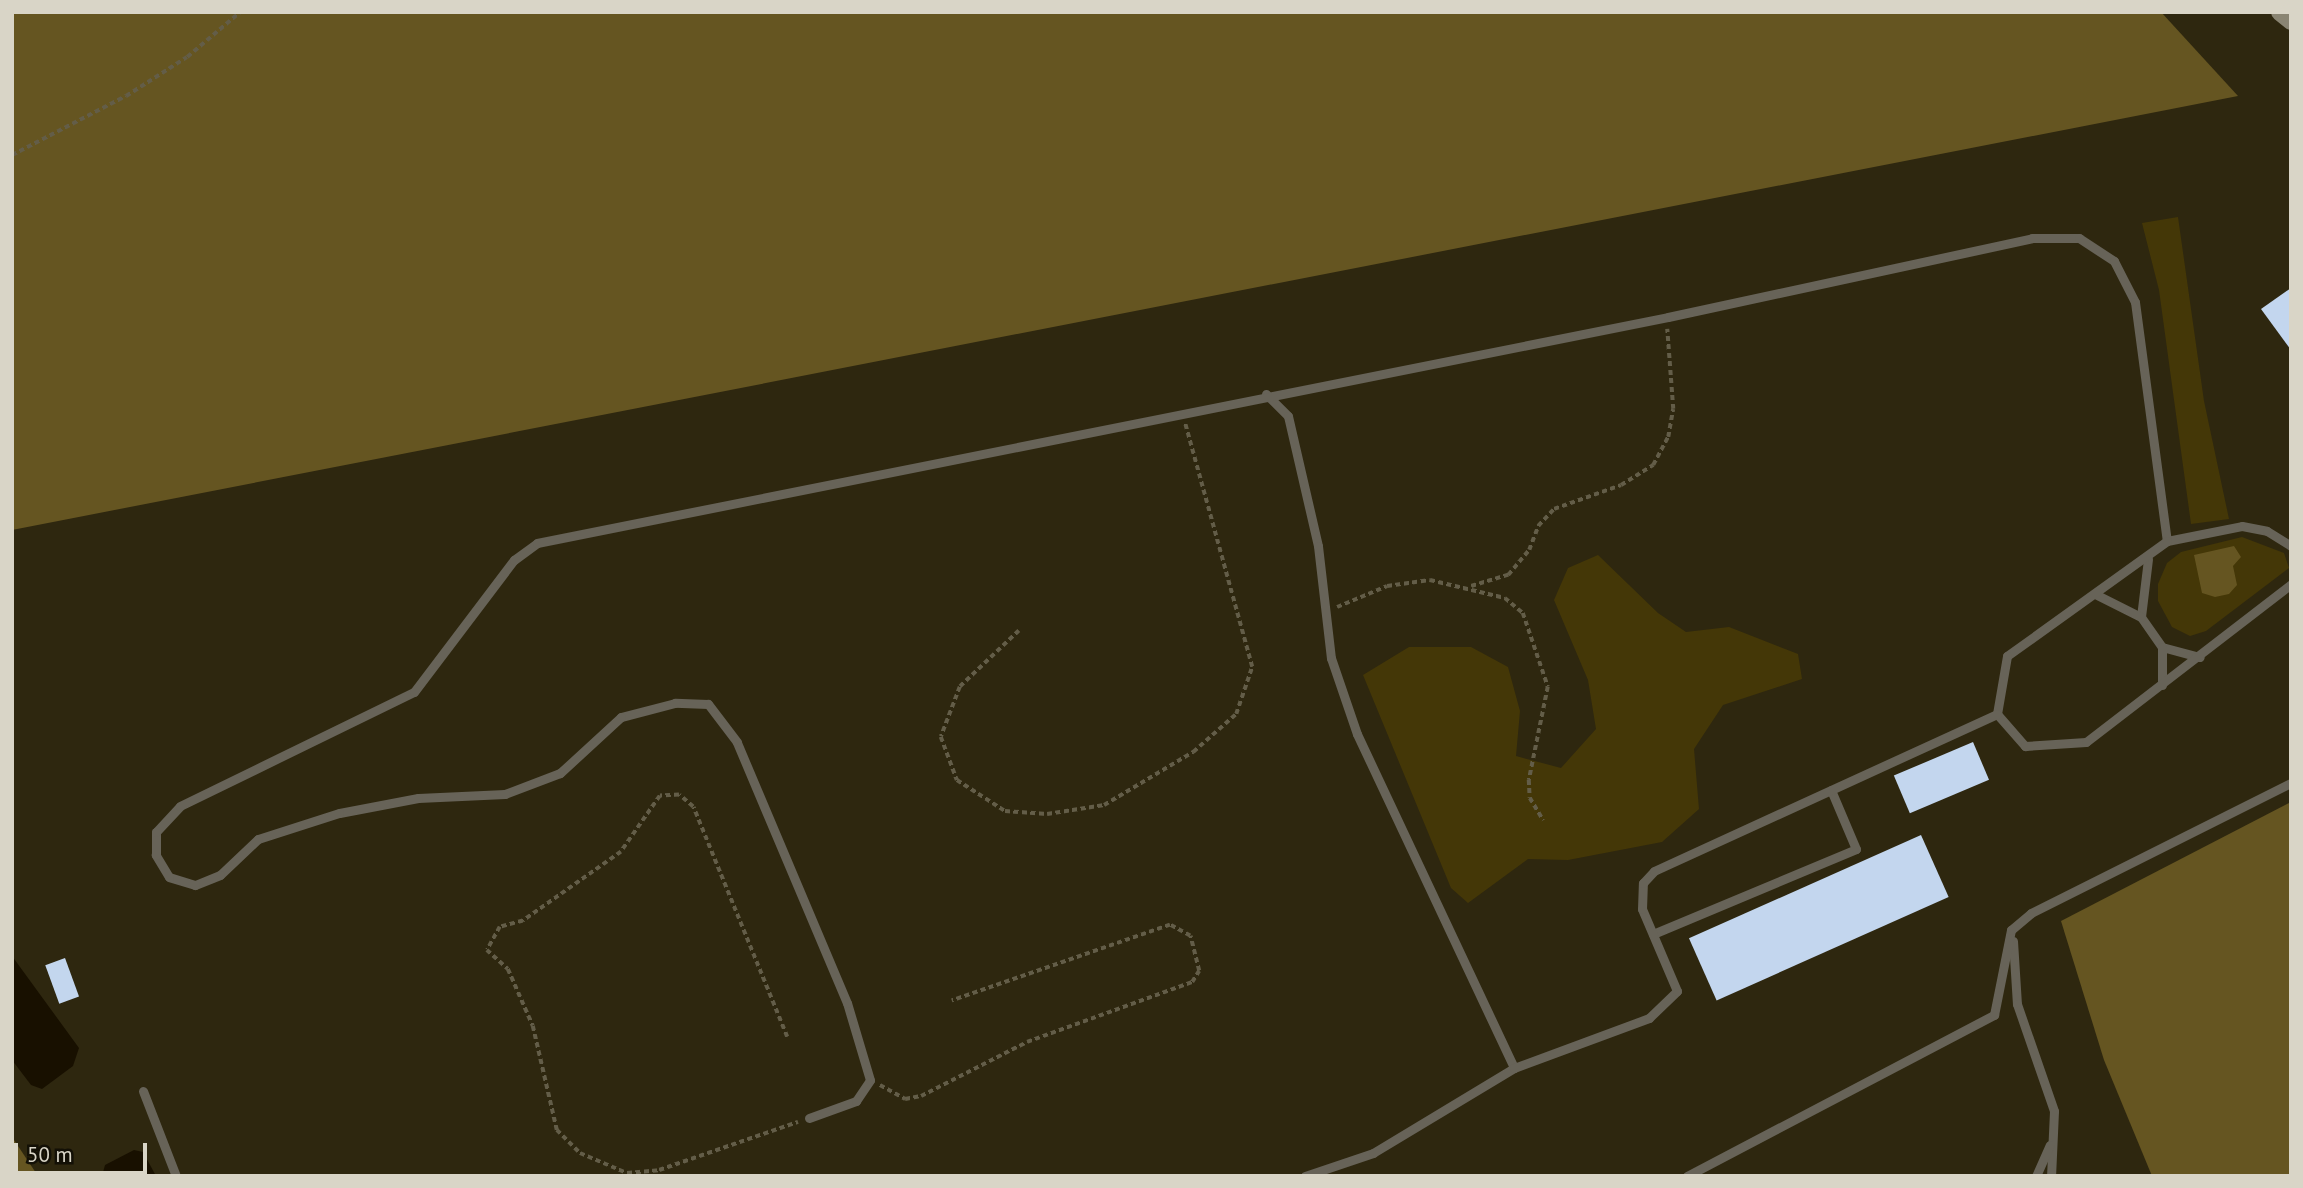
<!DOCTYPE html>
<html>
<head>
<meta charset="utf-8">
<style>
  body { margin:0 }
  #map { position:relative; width:2303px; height:1188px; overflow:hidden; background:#2e270f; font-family:"PT Sans",sans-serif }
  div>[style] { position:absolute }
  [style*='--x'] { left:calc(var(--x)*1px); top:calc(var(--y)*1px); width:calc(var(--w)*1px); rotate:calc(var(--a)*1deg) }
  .green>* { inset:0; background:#443707 }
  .forest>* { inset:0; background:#655521 }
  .water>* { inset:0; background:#181000 }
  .building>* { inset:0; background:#c3d6ee; transform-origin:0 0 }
  .path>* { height:3.5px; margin-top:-1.75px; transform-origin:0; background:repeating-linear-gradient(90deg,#635d48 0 5px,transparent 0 8.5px) }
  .lane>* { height:9px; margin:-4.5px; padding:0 4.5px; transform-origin:4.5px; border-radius:4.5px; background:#676358 }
  .secondary>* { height:18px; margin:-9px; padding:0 9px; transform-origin:9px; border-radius:9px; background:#8a8573 }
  span { translate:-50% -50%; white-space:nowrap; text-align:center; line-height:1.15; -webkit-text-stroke:7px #131006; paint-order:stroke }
  .frame { position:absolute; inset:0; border:14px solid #d9d5c7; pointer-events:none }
  .scale { position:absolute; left:14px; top:1143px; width:133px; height:32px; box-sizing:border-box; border:4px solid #d9d5c7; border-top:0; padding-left:9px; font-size:21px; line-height:24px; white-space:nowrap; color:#d9d5c7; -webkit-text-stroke:5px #131006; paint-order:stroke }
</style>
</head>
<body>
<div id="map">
  <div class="green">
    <div style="clip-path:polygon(2178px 217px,2204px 401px,2229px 519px,2191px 524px,2159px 290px,2142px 223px)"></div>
    <div style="clip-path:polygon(2242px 537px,2284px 553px,2289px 568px,2206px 631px,2190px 636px,2172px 627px,2158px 601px,2158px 584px,2167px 563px,2181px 552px)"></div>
    <div style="clip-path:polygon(1598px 555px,1658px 613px,1686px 632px,1729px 627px,1798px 654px,1802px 679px,1723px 705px,1694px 749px,1699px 809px,1662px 842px,1568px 860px,1528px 859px,1468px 903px,1451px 888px,1363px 675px,1409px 647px,1471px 647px,1508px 667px,1520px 711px,1516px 756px,1561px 768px,1596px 729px,1588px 680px,1554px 600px,1568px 568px)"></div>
  </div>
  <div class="forest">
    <div style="clip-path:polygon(12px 12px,2161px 12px,2238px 96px,12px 530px)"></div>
    <div style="clip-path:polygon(2234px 546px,2241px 557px,2233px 566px,2237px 585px,2229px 594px,2215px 597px,2202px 593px,2194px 555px)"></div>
    <div style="clip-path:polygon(2291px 802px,2291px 1176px,2152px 1176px,2104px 1060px,2061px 921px)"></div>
    <div style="clip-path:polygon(12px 1137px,38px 1176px,12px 1176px)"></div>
  </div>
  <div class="water">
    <div style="clip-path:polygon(12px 956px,79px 1048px,73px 1066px,42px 1089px,31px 1085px,12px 1060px)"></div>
    <div style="clip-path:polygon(134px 1150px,143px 1152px,156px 1176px,102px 1176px,105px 1165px)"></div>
  </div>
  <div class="building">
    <div style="clip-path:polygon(2291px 288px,2291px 350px,2261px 309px)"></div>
    <div style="left:1973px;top:742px;width:41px;height:86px;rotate:67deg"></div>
    <div style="left:1921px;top:835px;width:68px;height:254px;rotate:66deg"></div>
    <div style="left:65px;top:958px;width:41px;height:21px;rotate:70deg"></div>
  </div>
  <div class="path">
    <div style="--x:12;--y:155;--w:128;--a:-27.4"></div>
    <div style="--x:126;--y:96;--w:72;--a:-32.6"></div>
    <div style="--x:187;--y:57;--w:70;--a:-40.3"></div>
    <div style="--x:1471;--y:586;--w:39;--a:-17"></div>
    <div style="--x:1508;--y:575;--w:33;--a:-50"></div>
    <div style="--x:1529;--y:550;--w:26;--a:-69"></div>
    <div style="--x:1538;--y:526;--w:23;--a:-47"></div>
    <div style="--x:1554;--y:509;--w:71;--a:-19.7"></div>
    <div style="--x:1621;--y:485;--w:38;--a:-32"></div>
    <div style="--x:1653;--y:465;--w:32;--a:-62"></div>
    <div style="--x:1668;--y:437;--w:28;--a:-80"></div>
    <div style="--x:1673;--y:409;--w:80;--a:-94.3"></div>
    <div style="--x:1337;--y:607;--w:54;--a:-22.8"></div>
    <div style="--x:1387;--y:586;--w:43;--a:-7.9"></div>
    <div style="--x:1430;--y:580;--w:77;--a:13.5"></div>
    <div style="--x:1505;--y:598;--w:23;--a:40"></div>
    <div style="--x:1523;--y:613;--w:78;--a:71.3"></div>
    <div style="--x:1548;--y:687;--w:95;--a:101.5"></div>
    <div style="--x:1529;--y:780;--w:18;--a:87"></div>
    <div style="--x:1530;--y:798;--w:26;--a:59"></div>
    <div style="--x:1019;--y:631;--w:81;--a:136.5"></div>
    <div style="--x:960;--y:687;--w:53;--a:110.8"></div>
    <div style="--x:941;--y:737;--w:46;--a:69.6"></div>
    <div style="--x:957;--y:780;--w:57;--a:32.9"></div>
    <div style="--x:1005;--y:811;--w:42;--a:4.1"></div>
    <div style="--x:1047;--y:814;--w:58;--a:-9"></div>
    <div style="--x:1104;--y:805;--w:104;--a:-30.8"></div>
    <div style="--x:1193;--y:752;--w:57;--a:-41.5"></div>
    <div style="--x:1236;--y:714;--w:50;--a:-71.2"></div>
    <div style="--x:1252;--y:667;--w:252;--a:-105.4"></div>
    <div style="--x:787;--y:1037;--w:248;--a:-112.2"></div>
    <div style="--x:693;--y:807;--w:18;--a:-139"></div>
    <div style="--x:679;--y:795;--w:19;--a:177"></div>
    <div style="--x:660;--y:796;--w:68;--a:124.9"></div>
    <div style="--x:621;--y:852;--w:120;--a:144.9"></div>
    <div style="--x:523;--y:921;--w:24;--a:165"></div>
    <div style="--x:500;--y:927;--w:26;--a:119"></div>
    <div style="--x:487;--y:950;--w:28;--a:42"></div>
    <div style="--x:508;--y:969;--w:62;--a:66.3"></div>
    <div style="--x:533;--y:1026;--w:107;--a:77"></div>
    <div style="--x:557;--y:1130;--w:33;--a:45"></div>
    <div style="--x:580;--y:1153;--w:51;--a:23.1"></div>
    <div style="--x:627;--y:1173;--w:32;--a:-5"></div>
    <div style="--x:659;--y:1170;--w:147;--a:-19.1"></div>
    <div style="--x:880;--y:1085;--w:29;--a:29"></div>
    <div style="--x:905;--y:1099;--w:16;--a:-11"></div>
    <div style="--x:921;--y:1096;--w:119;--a:-27"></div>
    <div style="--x:1027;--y:1042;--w:176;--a:-20"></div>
    <div style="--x:1192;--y:982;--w:13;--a:-58"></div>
    <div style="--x:1199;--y:971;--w:36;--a:-104"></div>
    <div style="--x:1190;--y:936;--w:23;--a:-151"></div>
    <div style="--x:1170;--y:925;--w:231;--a:160.8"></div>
  </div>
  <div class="lane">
    <div style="--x:1266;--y:394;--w:31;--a:45"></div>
    <div style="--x:1288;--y:416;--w:133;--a:77"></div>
    <div style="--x:1318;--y:546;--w:113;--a:83.4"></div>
    <div style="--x:1331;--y:658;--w:80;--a:71.1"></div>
    <div style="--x:1357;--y:734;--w:369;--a:64.8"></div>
    <div style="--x:2167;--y:541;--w:76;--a:-11.3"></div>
    <div style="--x:2242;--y:526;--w:25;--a:11"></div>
    <div style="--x:2267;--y:531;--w:28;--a:32"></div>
    <div style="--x:2148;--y:559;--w:58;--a:96.9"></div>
    <div style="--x:2141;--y:617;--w:37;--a:55"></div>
    <div style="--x:2162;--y:647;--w:39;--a:15"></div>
    <div style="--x:2097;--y:595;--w:49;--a:26.6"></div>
    <div style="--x:2162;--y:685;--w:38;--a:-90"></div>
    <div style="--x:1653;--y:934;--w:220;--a:-22.7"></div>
    <div style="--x:1856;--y:849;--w:64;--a:-113"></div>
    <div style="--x:2013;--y:941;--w:63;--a:86.4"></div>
    <div style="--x:2017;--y:1004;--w:113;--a:70.9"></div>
    <div style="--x:2054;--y:1111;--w:65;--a:92.6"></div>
    <div style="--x:143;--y:1091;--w:91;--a:68.8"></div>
    <div style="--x:809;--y:1118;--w:50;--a:-19.9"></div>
    <div style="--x:856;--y:1101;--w:25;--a:-56"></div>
    <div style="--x:870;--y:1080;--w:80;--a:-106.6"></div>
    <div style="--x:847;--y:1003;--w:283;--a:-112.9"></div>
    <div style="--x:737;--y:742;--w:48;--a:-127.3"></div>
    <div style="--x:708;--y:704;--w:33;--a:-178"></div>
    <div style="--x:675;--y:703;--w:56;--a:165.5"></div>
    <div style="--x:621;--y:717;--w:83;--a:137.4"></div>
    <div style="--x:560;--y:773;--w:59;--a:159.1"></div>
    <div style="--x:505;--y:794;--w:87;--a:177.4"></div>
    <div style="--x:418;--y:798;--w:80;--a:169.2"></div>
    <div style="--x:339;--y:813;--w:85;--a:162.2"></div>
    <div style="--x:258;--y:839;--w:52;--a:136.5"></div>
    <div style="--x:220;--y:875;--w:27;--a:158"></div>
    <div style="--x:195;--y:885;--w:27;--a:-163"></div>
    <div style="--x:169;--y:877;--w:26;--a:-121"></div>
    <div style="--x:156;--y:855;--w:23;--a:-90"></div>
    <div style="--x:156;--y:832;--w:35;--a:-47"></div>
    <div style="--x:180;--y:806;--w:260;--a:-26"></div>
    <div style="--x:414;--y:692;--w:166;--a:-52.9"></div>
    <div style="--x:514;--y:560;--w:29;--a:-36"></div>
    <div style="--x:537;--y:543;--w:1153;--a:-11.3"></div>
    <div style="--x:1668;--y:317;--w:372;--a:-12.2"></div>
    <div style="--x:2032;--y:238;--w:47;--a:0"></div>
    <div style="--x:2079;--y:238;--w:42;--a:33.3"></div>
    <div style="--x:2114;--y:261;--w:46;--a:62.9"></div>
    <div style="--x:2135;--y:302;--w:241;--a:82.4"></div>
    <div style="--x:2167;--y:541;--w:197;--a:144.3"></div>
    <div style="--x:2007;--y:656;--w:59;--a:99.8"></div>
    <div style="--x:1997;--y:714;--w:43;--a:48.8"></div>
    <div style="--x:2025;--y:746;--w:61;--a:-3.8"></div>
    <div style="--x:2086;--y:742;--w:259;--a:-37.6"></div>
    <div style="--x:1305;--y:1176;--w:72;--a:-18.7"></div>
    <div style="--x:1373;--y:1153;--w:165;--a:-31.1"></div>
    <div style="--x:1514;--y:1068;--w:144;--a:-20.3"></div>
    <div style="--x:1649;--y:1018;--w:39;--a:-44"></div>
    <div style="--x:1677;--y:991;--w:89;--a:-113.1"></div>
    <div style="--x:1642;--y:909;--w:26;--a:-88"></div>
    <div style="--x:1643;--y:883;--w:16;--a:-47"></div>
    <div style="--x:1654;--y:871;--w:377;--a:-24.6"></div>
    <div style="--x:1687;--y:1176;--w:347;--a:-27.7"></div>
    <div style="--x:1994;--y:1015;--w:87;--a:-78.7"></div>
    <div style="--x:2011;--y:930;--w:26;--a:-40"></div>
    <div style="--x:2031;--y:913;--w:291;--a:-26.6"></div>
    <div style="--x:2036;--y:1176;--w:34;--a:-66"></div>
  </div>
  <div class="secondary">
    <div style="--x:2280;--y:12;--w:14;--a:39"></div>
  </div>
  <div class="frame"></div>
  <div class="scale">50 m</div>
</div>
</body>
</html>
